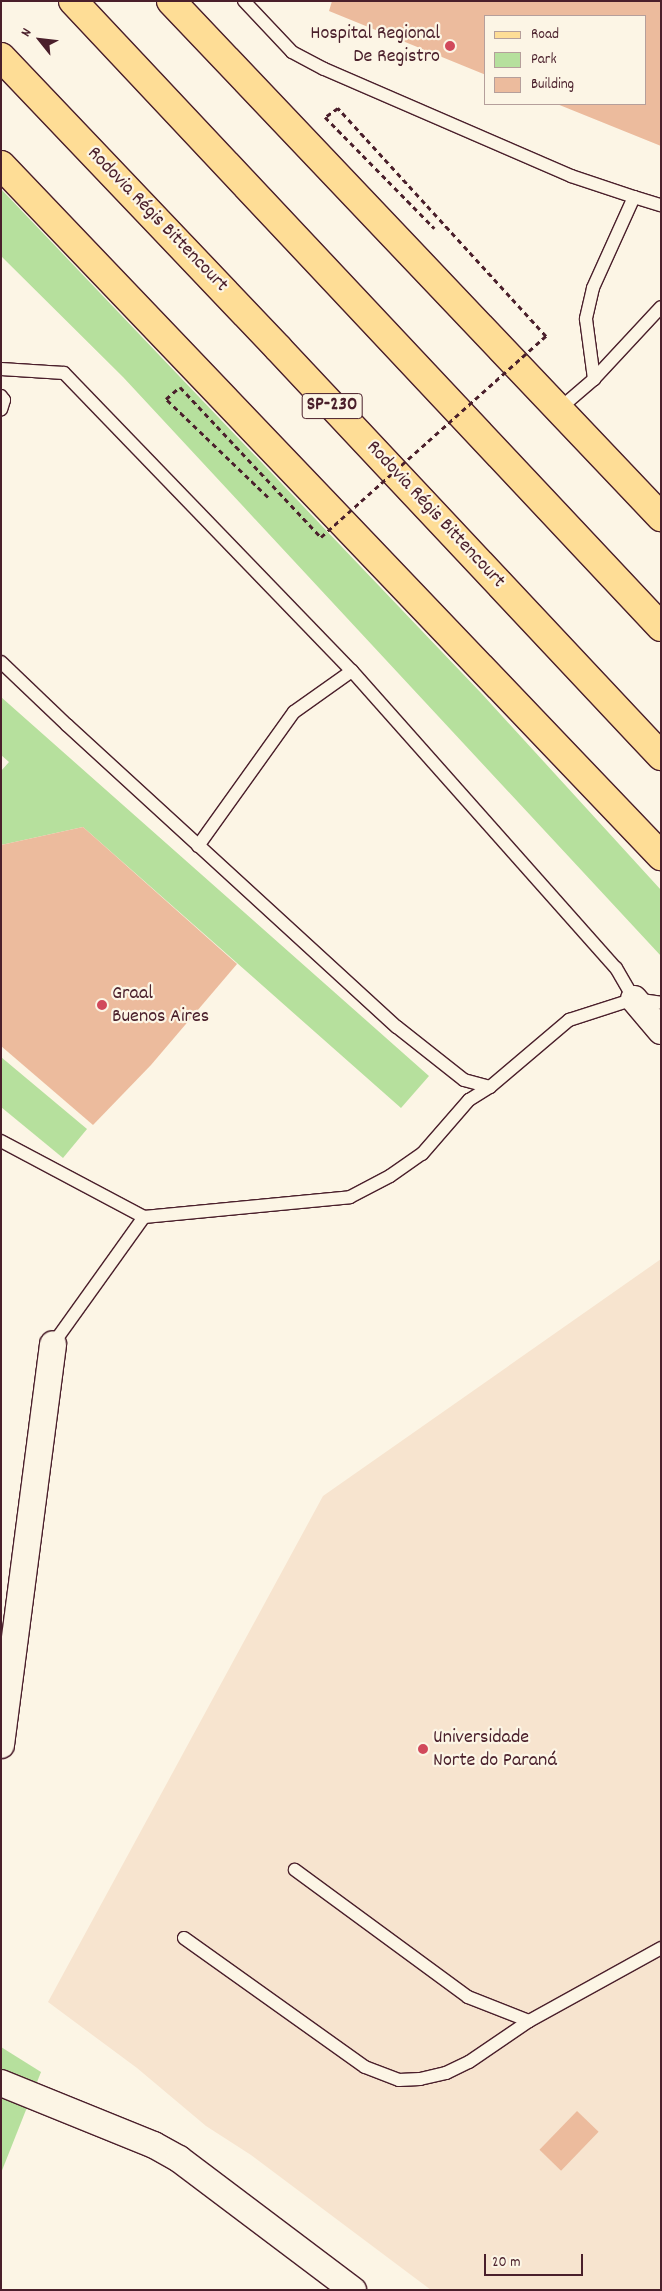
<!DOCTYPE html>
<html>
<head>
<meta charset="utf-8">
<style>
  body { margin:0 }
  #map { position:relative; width:662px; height:2291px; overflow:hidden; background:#fcf5e5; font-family:Dekko,sans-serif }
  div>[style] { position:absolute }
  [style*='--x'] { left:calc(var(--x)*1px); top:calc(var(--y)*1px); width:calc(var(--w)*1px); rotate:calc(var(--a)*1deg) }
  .built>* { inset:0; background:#f7e4cf }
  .green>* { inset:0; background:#b6e09d }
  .building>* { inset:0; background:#ecbb9d; transform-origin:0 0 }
  .roads { filter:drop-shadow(1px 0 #4a1f2b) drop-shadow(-1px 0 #4a1f2b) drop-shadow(0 1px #4a1f2b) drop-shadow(0 -1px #4a1f2b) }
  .service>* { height:12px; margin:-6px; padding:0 6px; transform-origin:6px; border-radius:6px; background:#fcf5e5 }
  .minor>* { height:26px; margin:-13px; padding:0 13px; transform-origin:13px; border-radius:13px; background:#fcf5e5 }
  .primary>* { height:28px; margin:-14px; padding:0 14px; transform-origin:14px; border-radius:14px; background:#fedd96 }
  .motorway>* { height:28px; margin:-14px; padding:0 14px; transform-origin:14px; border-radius:14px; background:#fedd96 }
  .path-bridge>* { height:3px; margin-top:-1.5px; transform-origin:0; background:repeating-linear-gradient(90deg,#4a1f2b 0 5px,transparent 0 9px) }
  .dots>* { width:14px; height:14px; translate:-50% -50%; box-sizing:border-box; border:2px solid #fcf5e5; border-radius:50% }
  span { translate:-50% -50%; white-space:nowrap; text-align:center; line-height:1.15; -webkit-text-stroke:4.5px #fcf5e5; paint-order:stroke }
  .shield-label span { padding:1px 4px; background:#fcf5e5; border:1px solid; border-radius:4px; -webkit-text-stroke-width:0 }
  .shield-label { font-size:19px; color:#4a1f2b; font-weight:700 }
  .poi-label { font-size:20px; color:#4a1f2b }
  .right { translate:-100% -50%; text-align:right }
  .left { translate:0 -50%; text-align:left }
  .street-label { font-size:20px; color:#4a1f2b }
  .frame { position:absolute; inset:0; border:2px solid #4a1f2b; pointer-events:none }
  .legend { position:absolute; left:484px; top:15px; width:162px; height:90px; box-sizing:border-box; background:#fcf5e5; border:1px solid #b59f9b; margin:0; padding:6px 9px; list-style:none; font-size:15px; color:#4a1f2b }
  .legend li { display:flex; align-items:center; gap:10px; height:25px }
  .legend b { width:25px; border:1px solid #b59f9b }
  .north { position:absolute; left:15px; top:15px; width:50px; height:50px; -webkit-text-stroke:4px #fcf5e5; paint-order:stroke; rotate:299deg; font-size:14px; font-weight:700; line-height:20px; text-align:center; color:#4a1f2b }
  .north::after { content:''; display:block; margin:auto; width:18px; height:22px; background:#4a1f2b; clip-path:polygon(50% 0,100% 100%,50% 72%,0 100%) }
  .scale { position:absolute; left:484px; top:2254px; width:99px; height:22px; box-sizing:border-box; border:2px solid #4a1f2b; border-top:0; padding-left:6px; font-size:15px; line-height:18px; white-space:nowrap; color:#4a1f2b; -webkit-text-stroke:4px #fcf5e5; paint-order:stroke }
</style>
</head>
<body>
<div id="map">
  <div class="built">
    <div style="clip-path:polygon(661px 1259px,661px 2290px,431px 2290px,251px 2155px,206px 2126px,137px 2068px,48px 2002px,323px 1496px)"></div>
  </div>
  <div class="green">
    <div style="clip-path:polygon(1px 189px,482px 694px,661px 890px,661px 956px,123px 377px,1px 256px)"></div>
    <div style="clip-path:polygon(1px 697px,429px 1076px,401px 1108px,83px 827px,1px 845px,1px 771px,9px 762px,1px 755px)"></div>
    <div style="clip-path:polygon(1px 1057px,87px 1129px,63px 1158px,1px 1107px)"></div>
    <div style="clip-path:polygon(1px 2047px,41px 2072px,1px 2173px)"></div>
  </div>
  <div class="building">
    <div style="clip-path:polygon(332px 1px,661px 1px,661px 146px,557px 104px,646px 104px,646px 16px,486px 16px,486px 75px,329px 11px)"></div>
    <div style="clip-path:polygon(83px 827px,237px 964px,151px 1065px,93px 1125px,1px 1046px,1px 845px)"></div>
    <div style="left:577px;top:2111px;width:30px;height:54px;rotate:44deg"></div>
  </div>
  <div class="roads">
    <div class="service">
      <div style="--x:244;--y:1;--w:70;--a:46.7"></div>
      <div style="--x:292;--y:52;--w:36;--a:28"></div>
      <div style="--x:324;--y:69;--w:269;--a:23.4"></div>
      <div style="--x:571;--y:176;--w:66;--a:18.4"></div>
      <div style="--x:634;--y:197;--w:100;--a:114.3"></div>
      <div style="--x:593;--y:288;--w:32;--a:103"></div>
      <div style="--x:586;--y:319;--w:61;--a:82.4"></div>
      <div style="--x:634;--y:197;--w:28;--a:17"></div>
      <div style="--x:1;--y:369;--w:63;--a:3.6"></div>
      <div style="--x:64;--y:373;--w:414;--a:46"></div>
      <div style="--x:352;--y:671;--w:397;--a:48.4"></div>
      <div style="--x:616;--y:968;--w:36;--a:60"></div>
      <div style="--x:1;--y:396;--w:5;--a:53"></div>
      <div style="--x:4;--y:400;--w:10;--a:107"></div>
      <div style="--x:558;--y:410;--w:48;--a:-40.7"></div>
      <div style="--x:594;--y:379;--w:98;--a:-47.1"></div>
      <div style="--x:1;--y:662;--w:91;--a:43.7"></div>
      <div style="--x:67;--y:725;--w:447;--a:42.5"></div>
      <div style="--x:397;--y:1027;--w:85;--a:38.3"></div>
      <div style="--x:464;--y:1080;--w:27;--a:15"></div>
      <div style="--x:490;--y:1087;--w:104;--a:-40.3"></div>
      <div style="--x:569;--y:1020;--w:68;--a:-17.9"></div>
      <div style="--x:634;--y:999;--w:27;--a:8"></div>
      <div style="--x:198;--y:846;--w:165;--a:-54.4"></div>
      <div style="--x:294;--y:712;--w:71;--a:-35.3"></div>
      <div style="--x:1;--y:1141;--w:162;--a:28"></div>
      <div style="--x:144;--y:1217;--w:207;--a:-5.5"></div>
      <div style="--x:350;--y:1197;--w:45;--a:-27.7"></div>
      <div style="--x:390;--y:1176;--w:39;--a:-35"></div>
      <div style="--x:422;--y:1154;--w:72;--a:-49"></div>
      <div style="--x:469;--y:1100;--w:25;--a:-32"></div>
      <div style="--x:53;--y:1344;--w:156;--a:-54.4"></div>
      <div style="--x:184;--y:1938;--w:222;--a:35.5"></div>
      <div style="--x:365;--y:2067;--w:36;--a:21"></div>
      <div style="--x:399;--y:2080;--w:21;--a:-3"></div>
      <div style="--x:420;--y:2079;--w:27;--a:-13"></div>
      <div style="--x:446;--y:2073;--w:25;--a:-26"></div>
      <div style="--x:469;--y:2062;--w:73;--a:-34.3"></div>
      <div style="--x:529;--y:2021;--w:66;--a:-158.5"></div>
      <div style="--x:468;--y:1997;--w:215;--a:-143.7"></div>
      <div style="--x:529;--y:2021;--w:151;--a:-28.9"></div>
    </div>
    <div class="minor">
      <div style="--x:634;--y:999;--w:42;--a:49.8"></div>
      <div style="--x:1;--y:1745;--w:404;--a:-82.6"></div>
      <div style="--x:1;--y:2083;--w:165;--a:22.1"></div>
      <div style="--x:154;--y:2145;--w:29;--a:29"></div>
      <div style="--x:179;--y:2159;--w:218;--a:37"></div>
    </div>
    <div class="primary">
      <div style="--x:171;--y:1;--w:712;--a:46.48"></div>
      <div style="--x:1;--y:165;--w:956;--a:46.31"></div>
    </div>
    <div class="motorway">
      <div style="--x:73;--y:1;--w:859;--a:46.79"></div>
      <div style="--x:1;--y:57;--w:402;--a:46.4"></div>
      <div style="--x:278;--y:348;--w:560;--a:46.81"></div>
    </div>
  </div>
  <div class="path-bridge">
    <div style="--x:268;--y:497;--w:141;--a:-136.1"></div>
    <div style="--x:166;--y:399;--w:18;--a:-41"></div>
    <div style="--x:180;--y:387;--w:206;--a:46.8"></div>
    <div style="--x:321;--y:537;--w:302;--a:-41.8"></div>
    <div style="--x:546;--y:336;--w:309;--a:-132.4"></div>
    <div style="--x:338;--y:108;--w:16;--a:145"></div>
    <div style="--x:325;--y:117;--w:156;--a:45.5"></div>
  </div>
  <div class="dots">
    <div style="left:450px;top:46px;background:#d1495b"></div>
    <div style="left:102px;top:1005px;background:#d1495b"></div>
    <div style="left:423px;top:1749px;background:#d1495b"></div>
  </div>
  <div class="shield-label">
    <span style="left:332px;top:406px">SP-230</span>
  </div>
  <div class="poi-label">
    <span class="right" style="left:440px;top:46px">Hospital Regional<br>De Registro</span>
    <span class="left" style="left:112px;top:1006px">Graal<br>Buenos Aires</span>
    <span class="left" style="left:433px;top:1750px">Universidade<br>Norte do Paraná</span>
  </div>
  <div class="street-label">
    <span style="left:157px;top:220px;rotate:46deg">Rodovia Régis Bittencourt</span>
    <span style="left:435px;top:515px;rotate:47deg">Rodovia Régis Bittencourt</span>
  </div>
  <div class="frame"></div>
  <ul class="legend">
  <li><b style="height:6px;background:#fedd96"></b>Road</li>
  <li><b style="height:14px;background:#b6e09d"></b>Park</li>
  <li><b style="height:14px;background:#ecbb9d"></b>Building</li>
  </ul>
  <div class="north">N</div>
  <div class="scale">20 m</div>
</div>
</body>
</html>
